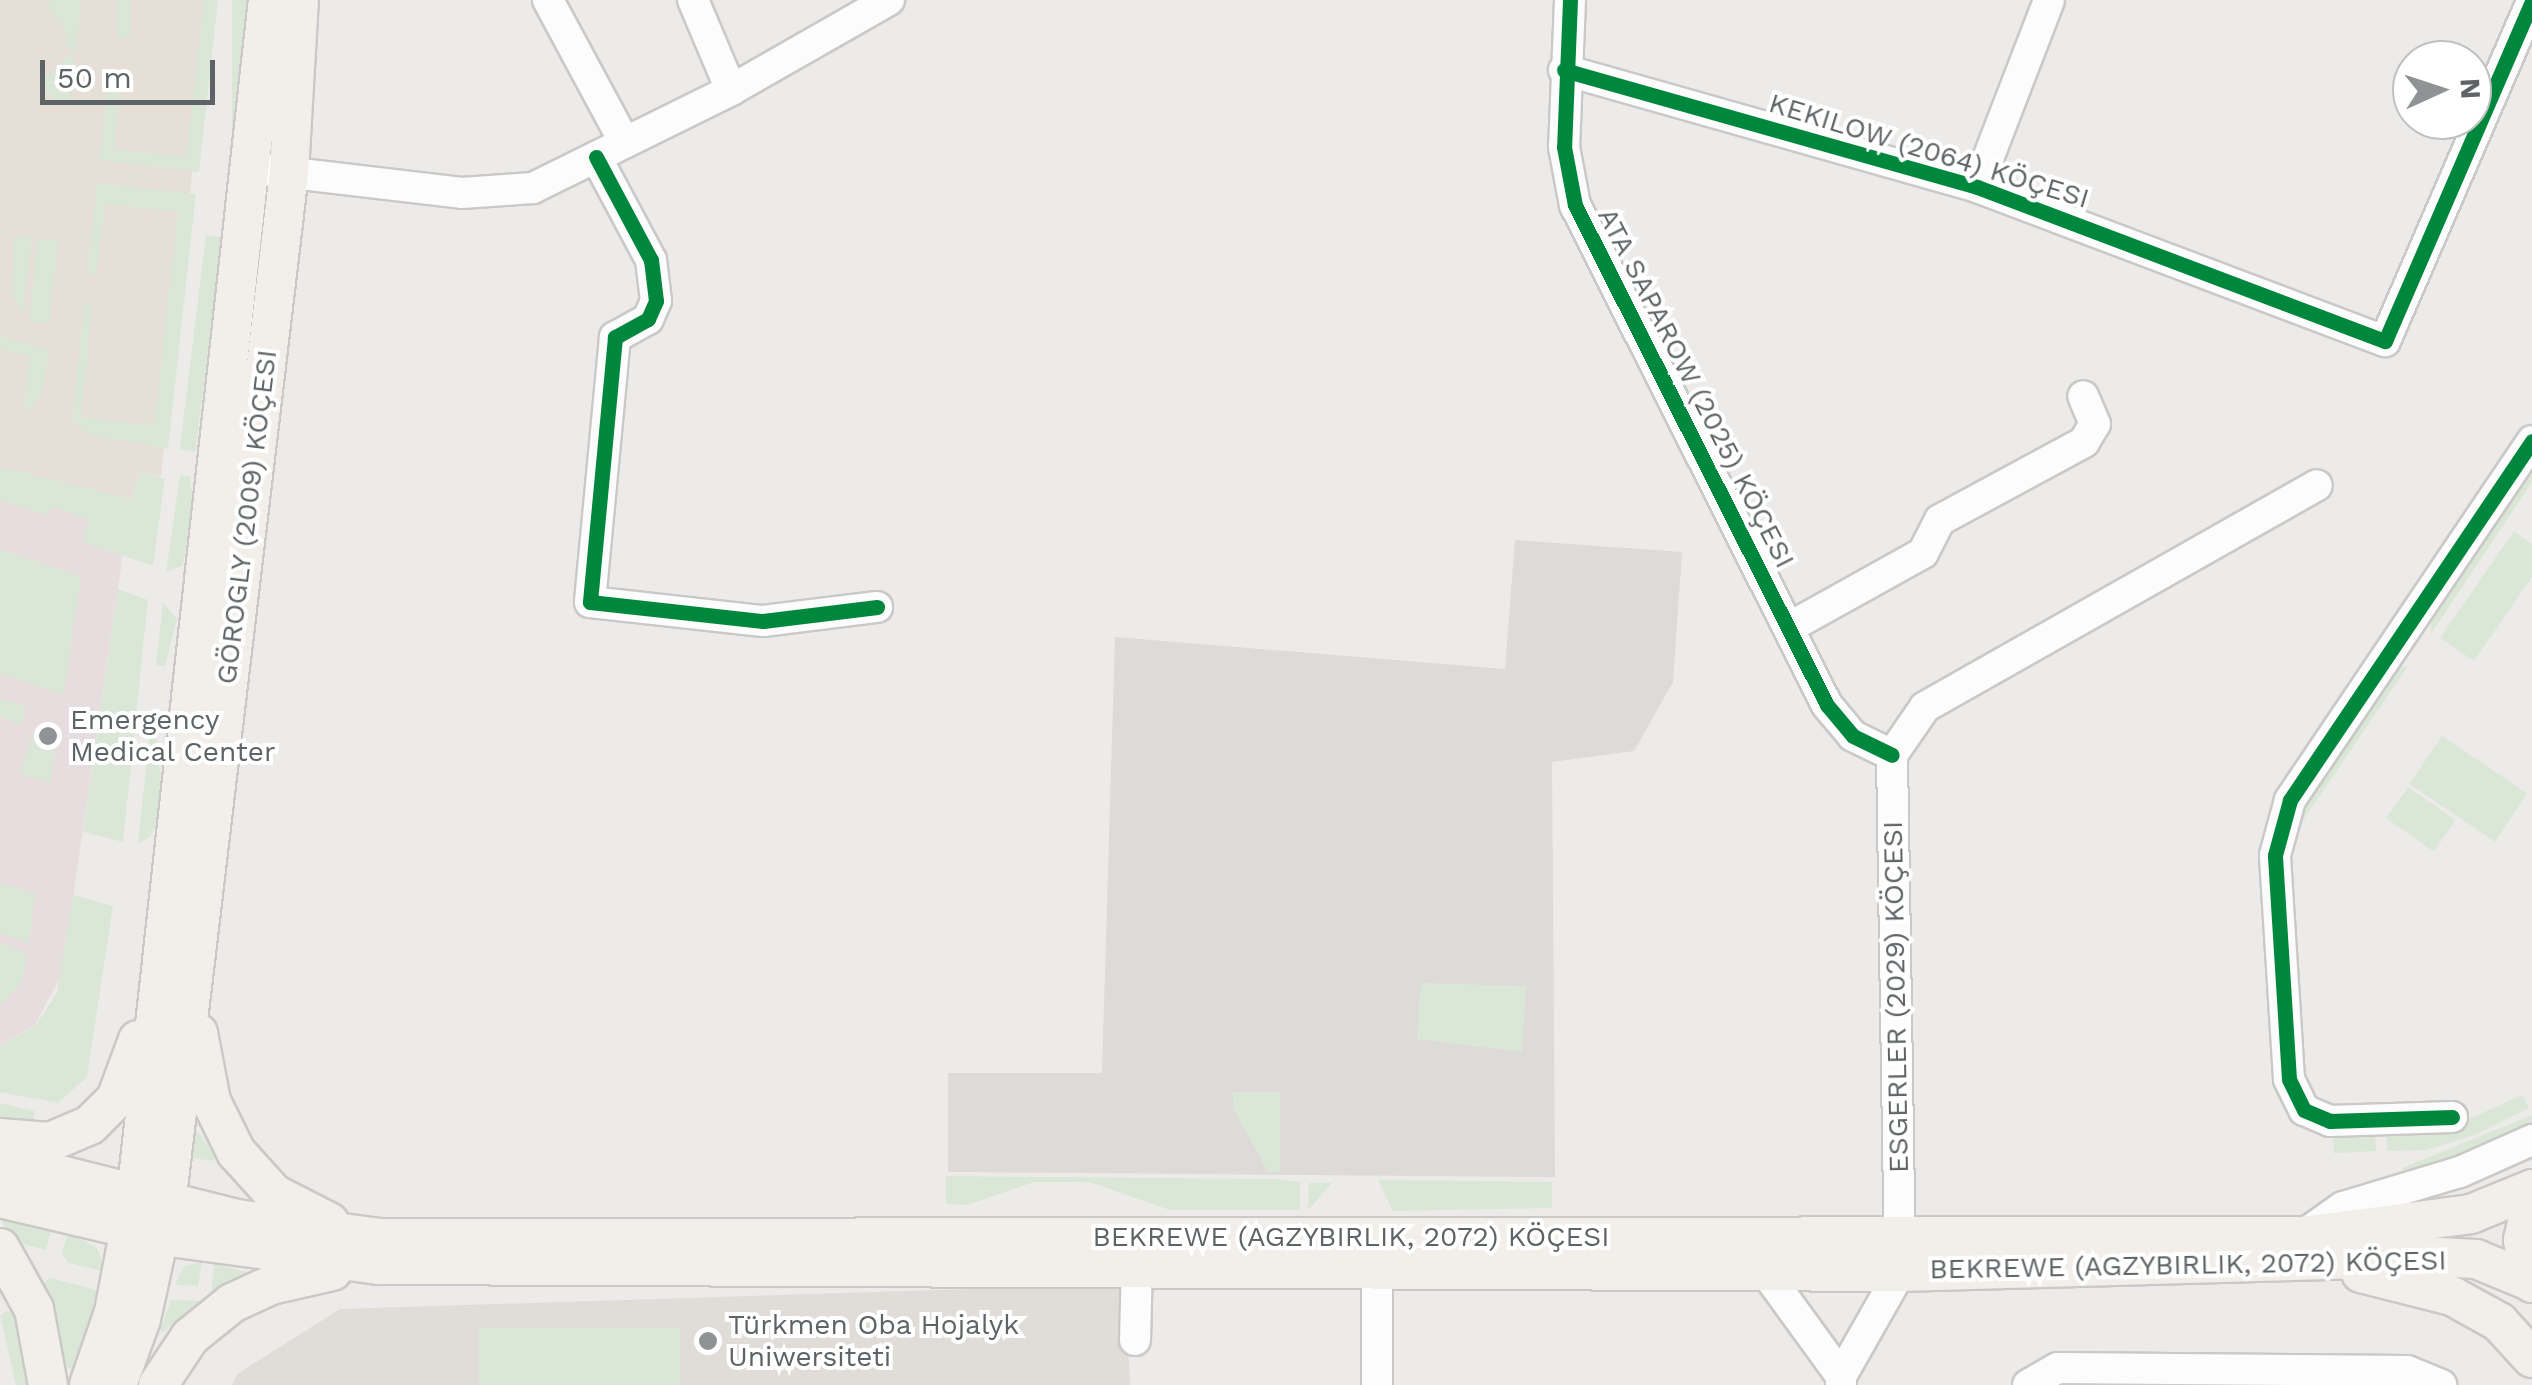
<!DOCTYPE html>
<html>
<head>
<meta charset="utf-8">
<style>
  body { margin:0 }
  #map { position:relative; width:2532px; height:1385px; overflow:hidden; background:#edebe9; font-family:"Work Sans",sans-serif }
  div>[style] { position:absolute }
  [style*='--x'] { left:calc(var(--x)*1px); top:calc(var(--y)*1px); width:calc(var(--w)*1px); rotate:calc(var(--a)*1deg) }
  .commercial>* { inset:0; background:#e6dfd7 }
  .industrial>* { inset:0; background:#dddad9 }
  .education>* { inset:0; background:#e0ddd9 }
  .medical>* { inset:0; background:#e8ddde }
  .green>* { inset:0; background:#dbe7d6; transform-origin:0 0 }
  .roads { filter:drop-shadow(2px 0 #cac9c8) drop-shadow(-2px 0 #cac9c8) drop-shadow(0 2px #cac9c8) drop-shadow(0 -2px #cac9c8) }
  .minor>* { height:30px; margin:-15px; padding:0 15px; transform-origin:15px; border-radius:15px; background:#fcfcfc }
  .major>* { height:38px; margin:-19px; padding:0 19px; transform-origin:19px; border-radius:19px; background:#f2efea }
  .cycleway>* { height:15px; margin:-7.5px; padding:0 7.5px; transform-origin:7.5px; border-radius:7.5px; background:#00873e }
  .dots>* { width:28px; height:28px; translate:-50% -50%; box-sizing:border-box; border:5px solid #fff; border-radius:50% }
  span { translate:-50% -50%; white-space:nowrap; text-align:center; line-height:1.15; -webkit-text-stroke:8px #fff; paint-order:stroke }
  .street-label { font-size:28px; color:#5e6365 }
  .poi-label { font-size:28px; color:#5e6365 }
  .left { translate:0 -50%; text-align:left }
  .north { position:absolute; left:2392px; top:40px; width:100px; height:100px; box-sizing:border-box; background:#fff; border:2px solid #bfc1c1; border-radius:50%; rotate:87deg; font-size:28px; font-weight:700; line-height:40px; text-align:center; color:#5e6365 }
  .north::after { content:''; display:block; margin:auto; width:35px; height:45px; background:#909393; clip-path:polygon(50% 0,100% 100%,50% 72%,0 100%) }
  .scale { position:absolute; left:40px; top:60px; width:175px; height:45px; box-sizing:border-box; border:5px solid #5e6365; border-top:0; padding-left:12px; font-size:30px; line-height:35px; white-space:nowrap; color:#5e6365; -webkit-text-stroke:8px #fff; paint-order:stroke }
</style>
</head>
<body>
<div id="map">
  <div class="commercial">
    <div style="clip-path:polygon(0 0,210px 0,161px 477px,140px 471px,131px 499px,0 467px)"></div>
  </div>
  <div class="industrial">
    <div style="clip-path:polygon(1515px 540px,1682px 552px,1673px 682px,1634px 751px,1552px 762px,1555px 1177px,948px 1172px,948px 1073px,1102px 1073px,1115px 637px,1505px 669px)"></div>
  </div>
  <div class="education">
    <div style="clip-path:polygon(1125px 1284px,1130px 1385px,232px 1385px,237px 1374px,340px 1309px)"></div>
  </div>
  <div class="medical">
    <div style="clip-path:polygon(0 467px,131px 499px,62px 974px,35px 1025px,0 1046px)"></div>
  </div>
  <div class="green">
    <div style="clip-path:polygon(51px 0,81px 0,76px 51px,69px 51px,64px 25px,48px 10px)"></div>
    <div style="left:117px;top:0;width:13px;height:38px"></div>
    <div style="clip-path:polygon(204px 0,218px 0,199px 172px,99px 160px,110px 69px,122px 71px,114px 149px,186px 157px)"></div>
    <div style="left:232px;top:0;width:17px;height:174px"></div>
    <div style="clip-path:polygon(67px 56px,75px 57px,70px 105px,51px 97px,43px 82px)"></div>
    <div style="clip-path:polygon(97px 183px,196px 194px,168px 449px,90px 435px,72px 420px,84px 304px,93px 305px,81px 417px,154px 425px,178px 212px,105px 204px,96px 275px,87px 274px)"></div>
    <div style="left:206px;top:235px;width:16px;height:216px;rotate:7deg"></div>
    <div style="clip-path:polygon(14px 236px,32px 237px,23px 316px,12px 296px)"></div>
    <div style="left:38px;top:238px;width:20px;height:84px;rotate:6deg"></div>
    <div style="clip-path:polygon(0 336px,49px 350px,43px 391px,31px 410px,24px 409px,29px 357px,0 348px)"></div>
    <div style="clip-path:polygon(2532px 465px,2532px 482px,2431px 634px,2431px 616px)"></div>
    <div style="clip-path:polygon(0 467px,131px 499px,140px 471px,165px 479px,153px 566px,83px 542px,89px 520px,52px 507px,48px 516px,0 500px)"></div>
    <div style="clip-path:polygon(180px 475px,190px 476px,193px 502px,183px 565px,166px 572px)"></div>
    <div style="clip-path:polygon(2514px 531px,2532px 544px,2532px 577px,2474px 661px,2440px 638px)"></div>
    <div style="clip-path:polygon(0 549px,81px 576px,64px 695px,0 673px)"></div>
    <div style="clip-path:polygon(118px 589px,148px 600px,123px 842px,83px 832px)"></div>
    <div style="clip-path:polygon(163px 602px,177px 619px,165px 666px,156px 665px)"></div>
    <div style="clip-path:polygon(2408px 666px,2289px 841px,2297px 815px,2395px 669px)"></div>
    <div style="clip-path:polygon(0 698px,27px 707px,21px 724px,0 717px)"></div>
    <div style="clip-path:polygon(33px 733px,57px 741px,50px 784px,20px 774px)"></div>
    <div style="left:2442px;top:736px;width:103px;height:58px;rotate:34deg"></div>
    <div style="clip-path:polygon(149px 738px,156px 739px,161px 783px,158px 818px,151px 836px,138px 844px)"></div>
    <div style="left:2408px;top:787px;width:58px;height:38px;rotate:35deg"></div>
    <div style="clip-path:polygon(0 882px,35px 894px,29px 943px,0 933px)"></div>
    <div style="clip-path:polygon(73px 895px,113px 906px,87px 1077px,58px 1103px,0 1092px,0 1046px,35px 1026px,57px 993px)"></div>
    <div style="clip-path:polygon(0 943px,28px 953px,22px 982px,0 1006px)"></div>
    <div style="clip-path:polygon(1421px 983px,1526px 986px,1522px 1052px,1417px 1039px)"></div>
    <div style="clip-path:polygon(1233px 1092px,1280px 1092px,1280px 1172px,1268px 1172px,1233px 1108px)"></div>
    <div style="clip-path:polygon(2522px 1095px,2529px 1108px,2475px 1135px,2427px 1150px,2387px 1151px,2387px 1131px,2469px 1119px)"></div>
    <div style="left:0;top:1103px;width:36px;height:17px;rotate:13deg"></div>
    <div style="clip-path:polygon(2532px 1115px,2532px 1123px,2508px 1135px,2403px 1175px,2402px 1168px)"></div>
    <div style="clip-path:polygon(192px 1124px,216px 1157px,212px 1161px,188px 1157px)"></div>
    <div style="left:2375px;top:1131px;width:20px;height:42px;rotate:87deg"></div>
    <div style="clip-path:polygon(946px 1176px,1278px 1179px,1300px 1182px,1300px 1210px,1170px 1210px,1089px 1182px,1034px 1182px,967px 1205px,946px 1204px)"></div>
    <div style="clip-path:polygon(1378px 1180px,1552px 1182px,1552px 1208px,1393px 1211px)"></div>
    <div style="clip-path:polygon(1309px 1183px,1332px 1183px,1308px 1210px)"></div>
    <div style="clip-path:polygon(0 1215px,52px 1228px,46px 1250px,9px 1241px)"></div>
    <div style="clip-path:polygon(68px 1232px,97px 1248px,106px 1272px,68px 1263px,62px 1254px)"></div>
    <div style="clip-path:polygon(202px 1262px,198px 1286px,175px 1285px,184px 1266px)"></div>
    <div style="clip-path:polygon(214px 1264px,246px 1272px,247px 1275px,211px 1296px)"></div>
    <div style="clip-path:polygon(50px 1278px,101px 1291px,72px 1369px,64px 1366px,38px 1288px)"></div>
    <div style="clip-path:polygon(171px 1300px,200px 1301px,162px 1333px,161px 1328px)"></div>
    <div style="clip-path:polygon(11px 1310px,21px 1331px,29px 1385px,16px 1385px,0 1315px)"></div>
    <div style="left:479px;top:1328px;width:201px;height:57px"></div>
  </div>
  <div class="roads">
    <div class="minor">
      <div style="--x:548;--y:0;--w:162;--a:61.7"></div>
      <div style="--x:693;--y:0;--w:98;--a:67.1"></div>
      <div style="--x:1570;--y:0;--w:147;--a:92.3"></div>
      <div style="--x:1564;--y:147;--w:59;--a:79.3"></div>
      <div style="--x:1575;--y:205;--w:560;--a:63.25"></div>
      <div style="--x:1827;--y:705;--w:40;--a:50"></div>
      <div style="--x:1853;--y:736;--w:43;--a:26"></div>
      <div style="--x:1564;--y:70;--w:429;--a:15.8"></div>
      <div style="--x:1977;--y:187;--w:436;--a:20.7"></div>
      <div style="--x:2385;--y:341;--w:370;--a:-66.6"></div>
      <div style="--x:596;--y:157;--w:117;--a:61.9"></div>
      <div style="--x:651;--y:260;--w:41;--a:83"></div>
      <div style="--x:656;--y:301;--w:20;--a:114"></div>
      <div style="--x:648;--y:319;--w:38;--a:151"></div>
      <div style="--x:615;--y:337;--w:266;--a:95.4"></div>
      <div style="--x:590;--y:602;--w:174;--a:6.3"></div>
      <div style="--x:763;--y:621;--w:115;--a:-7"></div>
      <div style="--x:250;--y:168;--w:213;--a:6.7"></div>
      <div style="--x:462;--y:193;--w:71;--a:-4"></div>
      <div style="--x:533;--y:188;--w:221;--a:-26.3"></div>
      <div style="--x:731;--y:90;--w:182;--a:-29.7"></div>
      <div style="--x:1977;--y:187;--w:200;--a:-68.9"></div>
      <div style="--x:1790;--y:627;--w:152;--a:-29.1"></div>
      <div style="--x:1923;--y:553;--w:37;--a:-63"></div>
      <div style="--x:1940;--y:520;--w:164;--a:-28.4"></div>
      <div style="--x:2084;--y:442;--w:21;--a:-59"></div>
      <div style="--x:2095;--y:424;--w:30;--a:-113"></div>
      <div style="--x:1892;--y:755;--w:58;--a:-55.5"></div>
      <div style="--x:1925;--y:707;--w:450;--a:-29.5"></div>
      <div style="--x:1892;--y:755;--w:484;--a:89.1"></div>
      <div style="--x:2452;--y:1117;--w:122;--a:178.1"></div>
      <div style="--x:2330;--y:1121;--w:28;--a:-157"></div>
      <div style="--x:2304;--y:1110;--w:34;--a:-116"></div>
      <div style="--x:2289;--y:1079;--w:224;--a:-93.6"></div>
      <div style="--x:2275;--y:855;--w:57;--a:-74.7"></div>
      <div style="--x:2290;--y:800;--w:433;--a:-56"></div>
      <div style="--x:2302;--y:1236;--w:50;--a:-35.3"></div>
      <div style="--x:2343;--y:1207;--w:122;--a:-16.7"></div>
      <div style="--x:2460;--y:1172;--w:79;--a:-24"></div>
      <div style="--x:1377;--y:1248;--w:137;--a:90"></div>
      <div style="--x:1764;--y:1270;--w:131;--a:54"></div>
      <div style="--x:1841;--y:1376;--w:9;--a:90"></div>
      <div style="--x:1135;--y:1340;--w:75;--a:-88.5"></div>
      <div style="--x:1841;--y:1376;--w:120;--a:-60.4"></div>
      <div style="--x:2028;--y:1385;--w:34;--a:-30"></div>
      <div style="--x:2058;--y:1368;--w:349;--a:0.5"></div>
      <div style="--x:2407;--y:1371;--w:37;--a:22"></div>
    </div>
    <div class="major">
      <div style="--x:198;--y:1033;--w:69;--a:79.2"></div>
      <div style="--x:211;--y:1101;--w:57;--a:63.9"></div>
      <div style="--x:236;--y:1152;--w:57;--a:47.9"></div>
      <div style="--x:274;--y:1194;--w:62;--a:27"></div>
      <div style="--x:0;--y:1138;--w:50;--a:4.6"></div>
      <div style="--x:50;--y:1142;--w:43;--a:-23"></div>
      <div style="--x:90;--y:1125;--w:37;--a:-45"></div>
      <div style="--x:116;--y:1099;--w:63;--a:-69.6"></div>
      <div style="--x:0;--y:1160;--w:244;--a:14"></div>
      <div style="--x:237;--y:1219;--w:143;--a:7.6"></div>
      <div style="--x:379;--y:1238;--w:1923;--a:-0.06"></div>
      <div style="--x:2302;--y:1236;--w:170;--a:-7.4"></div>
      <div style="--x:2471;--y:1214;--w:66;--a:-22.3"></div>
      <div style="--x:0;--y:1198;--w:166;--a:13.2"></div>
      <div style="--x:162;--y:1236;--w:218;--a:7.6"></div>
      <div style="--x:378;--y:1265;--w:1522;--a:0.26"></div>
      <div style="--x:1900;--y:1272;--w:538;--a:-1.6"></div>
      <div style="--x:2438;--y:1257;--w:38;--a:3"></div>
      <div style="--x:2476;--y:1259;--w:61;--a:22.3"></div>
      <div style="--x:2532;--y:1201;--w:40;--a:103"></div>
      <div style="--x:2523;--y:1240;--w:44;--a:78.2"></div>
      <div style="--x:0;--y:1248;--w:70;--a:60.9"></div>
      <div style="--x:34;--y:1309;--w:77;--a:79.6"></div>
      <div style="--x:2361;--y:1273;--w:94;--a:14.2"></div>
      <div style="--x:2452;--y:1296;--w:54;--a:29"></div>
      <div style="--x:2499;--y:1322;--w:49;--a:47.5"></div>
      <div style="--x:89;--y:1385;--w:77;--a:-71.1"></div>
      <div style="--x:114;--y:1312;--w:117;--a:-79.2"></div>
      <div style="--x:136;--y:1197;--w:1204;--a:-83.71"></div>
      <div style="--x:117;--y:1385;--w:70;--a:-70"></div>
      <div style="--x:141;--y:1319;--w:118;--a:-77.7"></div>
      <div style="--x:166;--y:1204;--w:1039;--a:-83.2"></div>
      <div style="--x:289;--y:172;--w:172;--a:-86.7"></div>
      <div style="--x:158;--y:1385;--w:58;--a:-56.3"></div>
      <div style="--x:190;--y:1337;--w:54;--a:-39"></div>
      <div style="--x:232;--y:1303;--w:43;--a:-24.8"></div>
      <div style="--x:271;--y:1285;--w:63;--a:-12.9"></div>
    </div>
  </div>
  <div class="cycleway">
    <div style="--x:1570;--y:0;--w:147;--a:92.3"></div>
    <div style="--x:1564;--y:147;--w:59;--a:79.3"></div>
    <div style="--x:1575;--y:205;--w:560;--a:63.25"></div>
    <div style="--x:1827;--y:705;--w:40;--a:50"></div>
    <div style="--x:1853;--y:736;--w:43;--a:26"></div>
    <div style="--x:1564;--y:70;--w:429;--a:15.8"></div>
    <div style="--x:1977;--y:187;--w:436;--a:20.7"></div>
    <div style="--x:2385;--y:341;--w:370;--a:-66.6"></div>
    <div style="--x:596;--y:157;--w:117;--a:61.9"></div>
    <div style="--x:651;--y:260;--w:41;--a:83"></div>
    <div style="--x:656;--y:301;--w:20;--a:114"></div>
    <div style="--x:648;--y:319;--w:38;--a:151"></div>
    <div style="--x:615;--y:337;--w:266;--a:95.4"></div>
    <div style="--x:590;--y:602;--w:174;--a:6.3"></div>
    <div style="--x:763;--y:621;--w:115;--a:-7"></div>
    <div style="--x:2452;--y:1117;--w:122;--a:178.1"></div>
    <div style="--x:2330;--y:1121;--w:28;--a:-157"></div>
    <div style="--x:2304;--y:1110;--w:34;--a:-116"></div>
    <div style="--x:2289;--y:1079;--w:224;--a:-93.6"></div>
    <div style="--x:2275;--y:855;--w:57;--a:-74.7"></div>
    <div style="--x:2290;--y:800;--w:433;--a:-56"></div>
  </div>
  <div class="dots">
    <div style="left:48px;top:736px;background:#909393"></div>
    <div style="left:708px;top:1341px;background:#909393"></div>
  </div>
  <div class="street-label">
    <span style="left:1929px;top:151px;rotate:17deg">KEKILOW (2064) KÖÇESI</span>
    <span style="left:1696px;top:388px;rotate:63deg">ATA SAPAROW (2025) KÖÇESI</span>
    <span style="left:247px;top:517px;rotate:-83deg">GÖROGLY (2009) KÖÇESI</span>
    <span style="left:1896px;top:997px;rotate:-91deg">ESGERLER (2029) KÖÇESI</span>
    <span style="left:1351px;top:1237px">BEKREWE (AGZYBIRLIK, 2072) KÖÇESI</span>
    <span style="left:2188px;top:1265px;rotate:-1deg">BEKREWE (AGZYBIRLIK, 2072) KÖÇESI</span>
  </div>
  <div class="poi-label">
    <span class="left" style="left:70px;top:736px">Emergency<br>Medical Center</span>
    <span class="left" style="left:728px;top:1341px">Türkmen Oba Hojalyk<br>Uniwersiteti</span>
  </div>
  <div class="north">N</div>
  <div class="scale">50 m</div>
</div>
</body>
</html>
